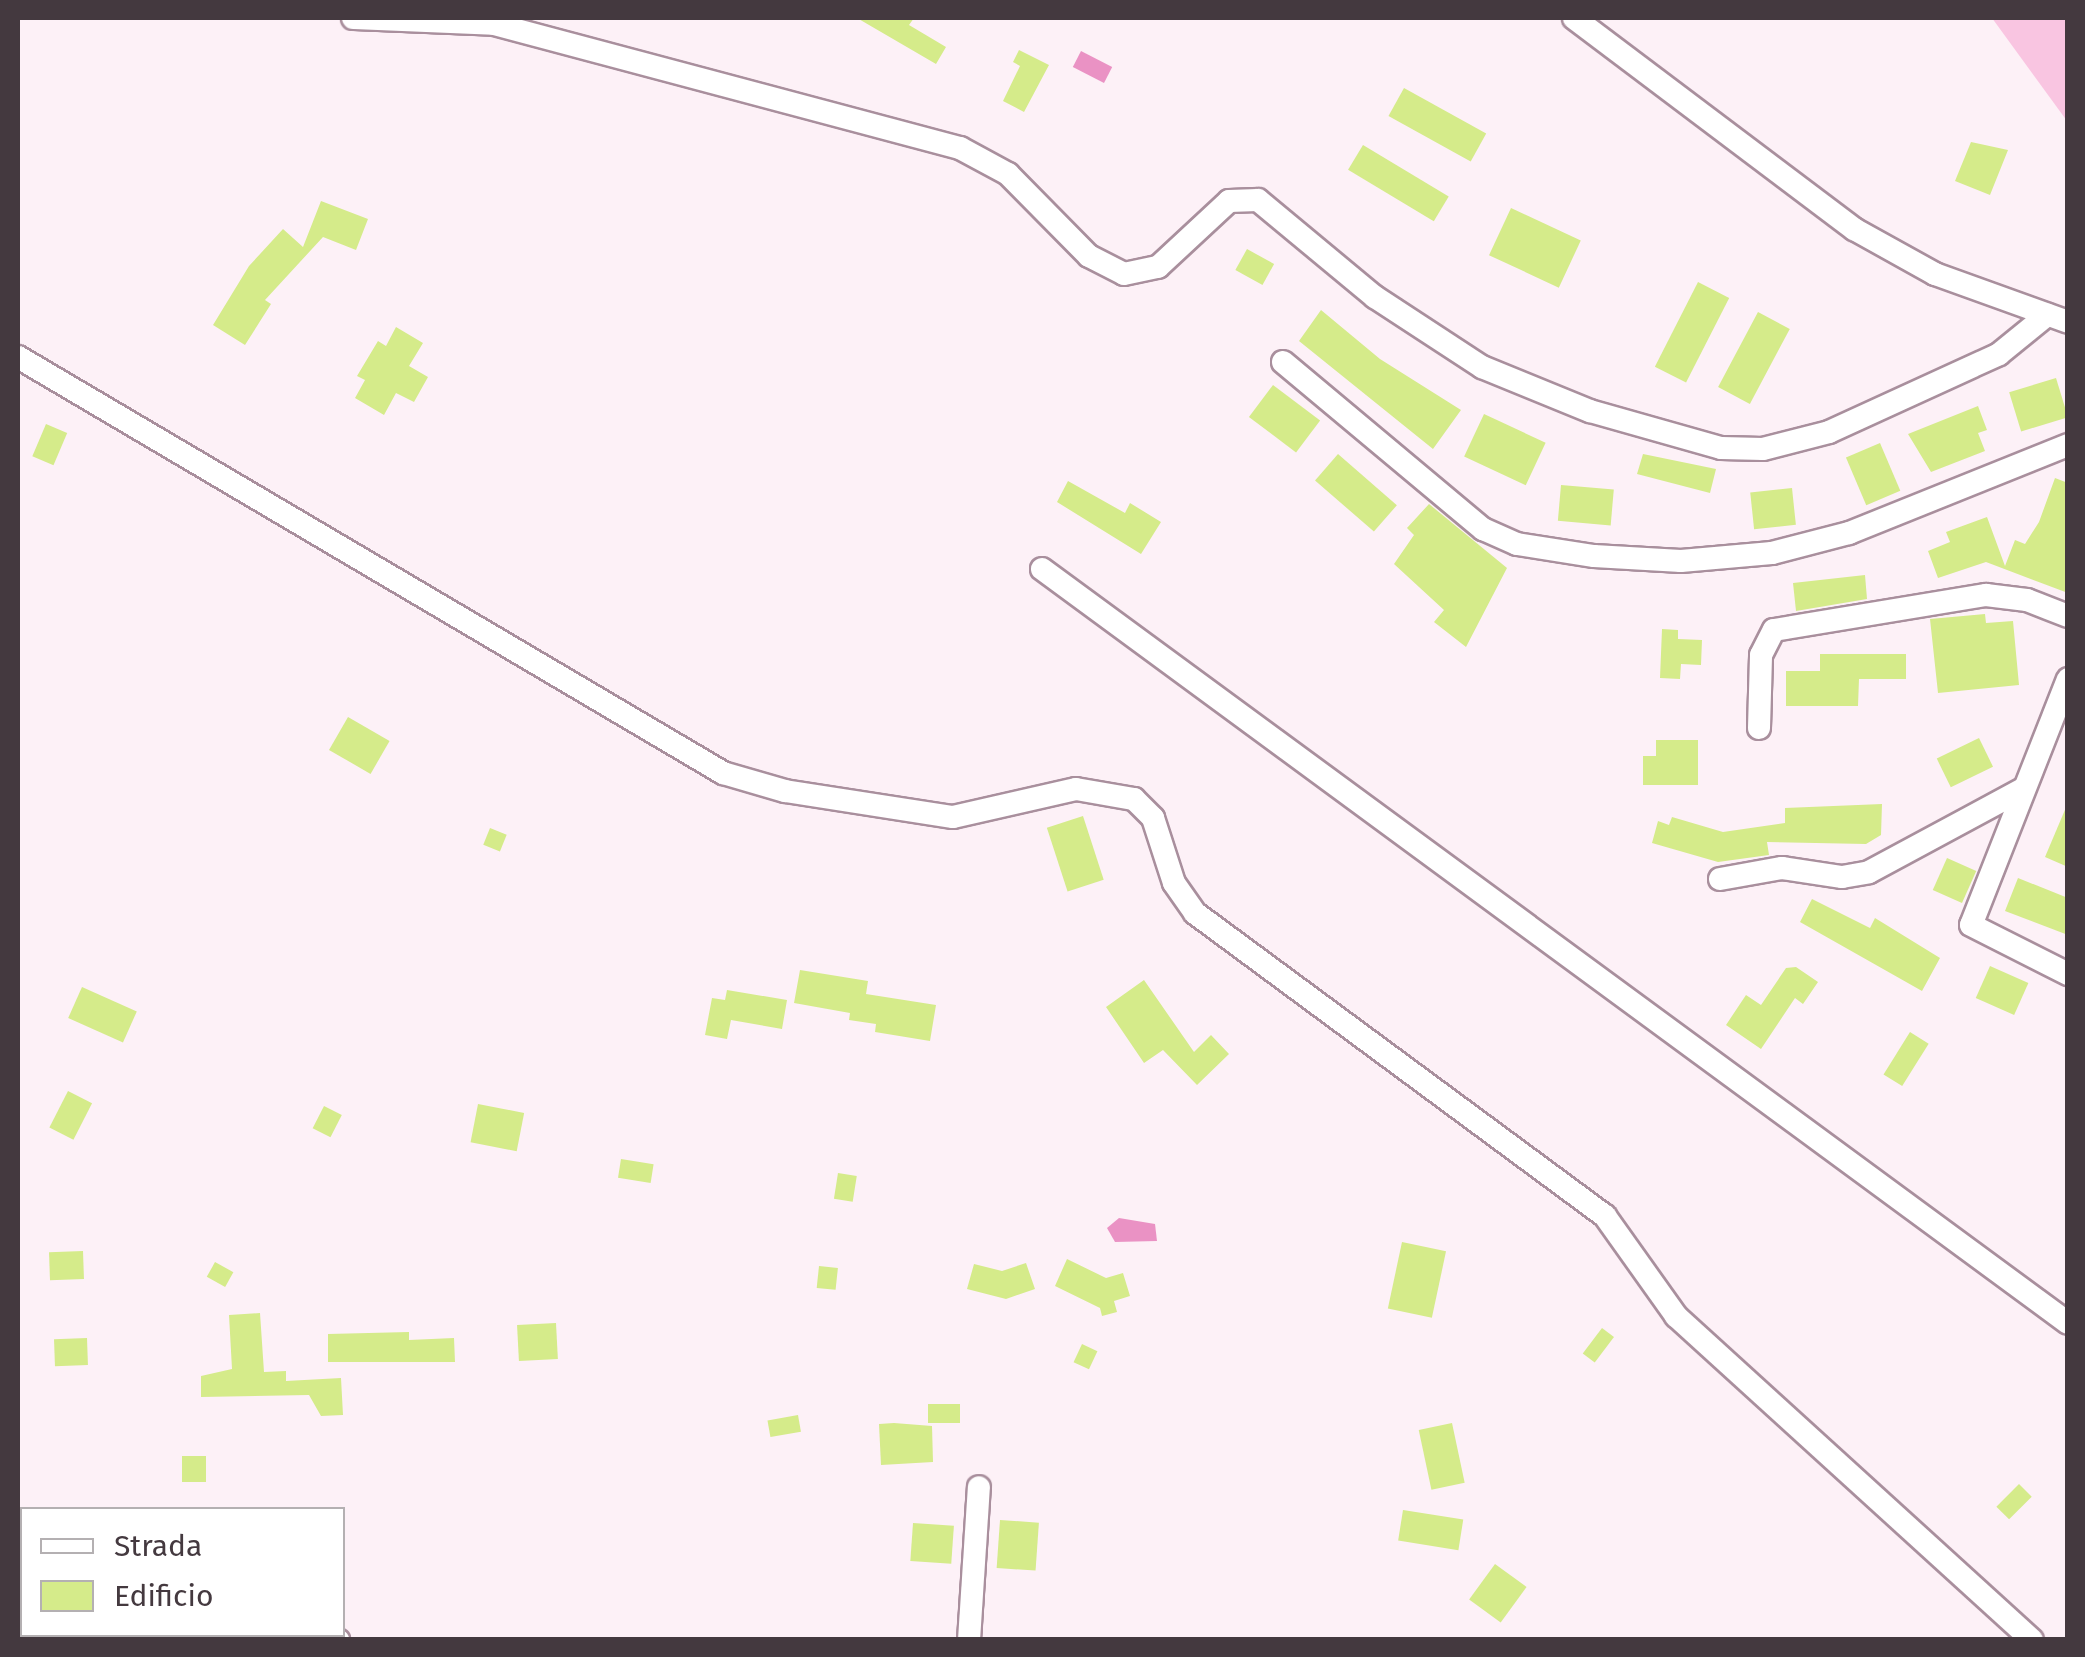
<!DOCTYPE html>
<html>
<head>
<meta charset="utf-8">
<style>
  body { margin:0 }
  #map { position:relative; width:2085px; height:1657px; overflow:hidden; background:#fdf1f7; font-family:"Fira Sans",sans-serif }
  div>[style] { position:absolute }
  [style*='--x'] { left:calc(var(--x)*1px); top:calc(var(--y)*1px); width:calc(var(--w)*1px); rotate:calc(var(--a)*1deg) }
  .green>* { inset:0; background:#f9c5e1 }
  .water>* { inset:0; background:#ea92c4; transform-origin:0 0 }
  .building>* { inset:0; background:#d5eb8a; transform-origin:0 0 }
  .roads { filter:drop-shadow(2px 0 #a98f9d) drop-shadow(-2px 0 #a98f9d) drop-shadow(0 2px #a98f9d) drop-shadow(0 -2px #a98f9d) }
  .street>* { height:22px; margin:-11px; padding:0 11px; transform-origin:11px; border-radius:11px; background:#fff }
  span { translate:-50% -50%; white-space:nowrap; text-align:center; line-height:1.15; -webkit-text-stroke:8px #fff; paint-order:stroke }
  .frame { position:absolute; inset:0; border:20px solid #44393f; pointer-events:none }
  .legend { position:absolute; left:20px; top:1507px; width:325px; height:130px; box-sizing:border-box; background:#fff; border:2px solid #b4b0b2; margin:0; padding:12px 18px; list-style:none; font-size:30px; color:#44393f }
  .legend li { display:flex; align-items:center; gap:20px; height:50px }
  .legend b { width:50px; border:2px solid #b4b0b2 }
</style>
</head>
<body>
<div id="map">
  <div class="green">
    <div style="clip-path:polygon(1992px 18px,2067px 18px,2067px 121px)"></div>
  </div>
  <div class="water">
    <div style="left:1081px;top:51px;width:35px;height:18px;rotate:27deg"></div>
    <div style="clip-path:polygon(1119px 1218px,1155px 1224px,1157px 1241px,1115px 1242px,1107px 1228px)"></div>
  </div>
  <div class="building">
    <div style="clip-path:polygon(857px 18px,914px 18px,909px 25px,946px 47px,936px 64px)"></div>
    <div style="clip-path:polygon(1019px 50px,1049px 65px,1024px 112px,1003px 101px,1020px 66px,1013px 62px)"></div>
    <div style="left:1404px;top:88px;width:94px;height:32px;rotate:29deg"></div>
    <div style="clip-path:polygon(1971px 142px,2008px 150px,1990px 195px,1955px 181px)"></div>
    <div style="left:1363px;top:145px;width:100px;height:29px;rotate:31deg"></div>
    <div style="clip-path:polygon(321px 201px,368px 219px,356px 250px,323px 237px,265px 300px,271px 304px,245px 345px,213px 325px,249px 266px,283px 229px,303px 247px)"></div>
    <div style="left:1511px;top:208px;width:77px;height:52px;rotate:25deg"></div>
    <div style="left:1247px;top:249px;width:31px;height:24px;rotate:29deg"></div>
    <div style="left:1698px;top:282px;width:35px;height:95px;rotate:27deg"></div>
    <div style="clip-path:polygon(1321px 310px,1380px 359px,1461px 410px,1433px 449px,1299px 341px)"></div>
    <div style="left:1758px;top:312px;width:36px;height:85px;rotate:28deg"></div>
    <div style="clip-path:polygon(396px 327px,423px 343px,409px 366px,428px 377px,414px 402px,396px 393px,384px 415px,355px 398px,365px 380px,357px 376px,378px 341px,386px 346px)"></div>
    <div style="left:2056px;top:378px;width:41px;height:49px;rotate:73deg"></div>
    <div style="left:1273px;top:385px;width:59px;height:40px;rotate:37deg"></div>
    <div style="clip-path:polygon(1978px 406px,1987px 430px,1978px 433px,1985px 451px,1931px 472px,1908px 434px)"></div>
    <div style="left:1484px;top:414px;width:68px;height:47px;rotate:25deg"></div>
    <div style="left:46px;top:424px;width:23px;height:35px;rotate:23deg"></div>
    <div style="left:1880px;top:443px;width:52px;height:37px;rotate:67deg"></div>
    <div style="left:1338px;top:454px;width:78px;height:35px;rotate:41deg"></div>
    <div style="clip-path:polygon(1643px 454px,1716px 469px,1710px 493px,1637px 474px)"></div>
    <div style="clip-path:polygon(2055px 478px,2068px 483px,2068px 593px,1986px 562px,1938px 578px,1928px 551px,1950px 542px,1946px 532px,1987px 517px,2005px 566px,2015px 540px,2025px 544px,2039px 522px)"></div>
    <div style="clip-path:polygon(1068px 481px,1125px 513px,1130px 503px,1161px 522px,1141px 554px,1057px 502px)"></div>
    <div style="left:1561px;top:485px;width:53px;height:36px;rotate:5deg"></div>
    <div style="left:1792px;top:488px;width:37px;height:42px;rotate:84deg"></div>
    <div style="clip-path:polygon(1429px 504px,1507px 568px,1466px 647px,1434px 622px,1444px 610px,1394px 564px,1414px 535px,1407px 528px)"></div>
    <div style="clip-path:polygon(1865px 575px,1867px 599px,1796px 611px,1793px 583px)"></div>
    <div style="clip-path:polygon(1985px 614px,1986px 623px,2013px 621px,2019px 685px,1938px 693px,1930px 619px)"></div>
    <div style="clip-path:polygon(1662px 629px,1678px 630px,1678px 639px,1702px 640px,1701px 665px,1681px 664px,1680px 679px,1660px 678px)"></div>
    <div style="clip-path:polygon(1820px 654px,1906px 654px,1906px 679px,1859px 679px,1858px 706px,1786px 706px,1786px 671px,1820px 671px)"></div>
    <div style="left:348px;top:717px;width:48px;height:38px;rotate:30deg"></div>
    <div style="left:1979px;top:738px;width:32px;height:47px;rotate:64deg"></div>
    <div style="clip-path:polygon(1656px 740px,1698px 740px,1698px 785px,1643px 785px,1643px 756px,1656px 756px)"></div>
    <div style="clip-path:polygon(1882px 804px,1881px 835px,1866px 844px,1767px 842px,1769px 855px,1718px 862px,1652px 843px,1658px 821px,1669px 825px,1672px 817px,1723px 832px,1785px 823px,1785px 808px)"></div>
    <div style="clip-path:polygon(2067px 805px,2068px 805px,2068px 867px,2045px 857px)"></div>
    <div style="left:1083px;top:816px;width:67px;height:38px;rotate:72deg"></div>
    <div style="left:490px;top:828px;width:18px;height:18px;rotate:22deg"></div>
    <div style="left:1947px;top:858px;width:32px;height:35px;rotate:24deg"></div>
    <div style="clip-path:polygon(2018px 878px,2068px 898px,2068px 935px,2005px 911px)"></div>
    <div style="clip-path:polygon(1812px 899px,1870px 928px,1875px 918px,1940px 958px,1922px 991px,1800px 922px)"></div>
    <div style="left:1990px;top:966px;width:42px;height:35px;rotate:24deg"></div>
    <div style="clip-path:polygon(1796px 967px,1818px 982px,1803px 1004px,1795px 998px,1761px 1049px,1726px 1025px,1746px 995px,1761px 1005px,1786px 968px)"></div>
    <div style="clip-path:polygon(800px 970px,868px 981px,866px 994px,936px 1005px,930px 1041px,875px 1032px,876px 1024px,849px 1020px,850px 1013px,794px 1003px)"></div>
    <div style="clip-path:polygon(1144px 980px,1194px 1052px,1211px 1035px,1229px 1054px,1197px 1085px,1163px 1050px,1144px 1063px,1106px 1007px)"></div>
    <div style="left:82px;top:987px;width:60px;height:34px;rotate:24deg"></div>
    <div style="clip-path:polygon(727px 990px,787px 1000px,782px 1029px,731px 1020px,727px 1039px,705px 1035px,712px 998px,725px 1000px)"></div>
    <div style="left:1910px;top:1032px;width:22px;height:50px;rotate:32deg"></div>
    <div style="left:68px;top:1091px;width:27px;height:41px;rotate:27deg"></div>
    <div style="left:478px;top:1104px;width:47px;height:39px;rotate:11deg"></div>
    <div style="left:324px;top:1106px;width:20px;height:25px;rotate:27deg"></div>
    <div style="left:621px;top:1159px;width:33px;height:19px;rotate:9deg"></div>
    <div style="left:838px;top:1173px;width:19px;height:26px;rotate:9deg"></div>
    <div style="left:1402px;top:1242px;width:45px;height:68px;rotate:12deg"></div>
    <div style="left:83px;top:1251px;width:28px;height:34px;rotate:88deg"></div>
    <div style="clip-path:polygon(1067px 1259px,1106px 1278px,1123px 1273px,1130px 1296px,1114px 1301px,1117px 1312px,1102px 1316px,1100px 1308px,1055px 1286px)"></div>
    <div style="left:215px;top:1262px;width:21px;height:17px;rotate:29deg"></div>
    <div style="clip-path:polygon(1026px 1263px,1035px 1289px,1006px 1299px,967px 1289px,974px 1264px,1002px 1271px)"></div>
    <div style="left:819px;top:1266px;width:19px;height:22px;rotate:6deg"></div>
    <div style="clip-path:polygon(260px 1313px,264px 1372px,286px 1371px,286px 1381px,341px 1378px,343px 1415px,321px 1416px,309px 1395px,201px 1397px,201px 1376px,232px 1369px,229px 1315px)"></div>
    <div style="left:556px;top:1323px;width:36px;height:39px;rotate:87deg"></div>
    <div style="left:1602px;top:1328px;width:15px;height:32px;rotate:37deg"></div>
    <div style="clip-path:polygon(409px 1332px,409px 1340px,454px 1338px,455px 1362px,328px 1362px,328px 1334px)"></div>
    <div style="left:87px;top:1338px;width:27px;height:33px;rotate:88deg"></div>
    <div style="left:1082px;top:1344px;width:17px;height:20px;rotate:25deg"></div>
    <div style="left:960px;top:1404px;width:19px;height:32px;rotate:90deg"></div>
    <div style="left:798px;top:1415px;width:17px;height:31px;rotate:80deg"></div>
    <div style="clip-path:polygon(894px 1423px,932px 1426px,933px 1462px,881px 1465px,879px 1424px)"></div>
    <div style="left:1452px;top:1423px;width:61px;height:34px;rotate:78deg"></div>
    <div style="left:206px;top:1456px;width:26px;height:24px;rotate:90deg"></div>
    <div style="left:2019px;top:1484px;width:18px;height:32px;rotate:45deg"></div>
    <div style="left:1403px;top:1510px;width:61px;height:31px;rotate:9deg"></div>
    <div style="left:1000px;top:1520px;width:39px;height:48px;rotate:4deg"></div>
    <div style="left:913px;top:1523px;width:41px;height:38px;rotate:4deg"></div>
    <div style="left:1495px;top:1564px;width:39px;height:44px;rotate:36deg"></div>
  </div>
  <div class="roads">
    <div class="street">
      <div style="--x:353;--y:18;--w:141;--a:2.4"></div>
      <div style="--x:494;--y:24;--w:482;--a:14.9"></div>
      <div style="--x:960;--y:148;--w:55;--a:28.4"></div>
      <div style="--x:1008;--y:174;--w:115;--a:45.4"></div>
      <div style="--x:1089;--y:256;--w:39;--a:27"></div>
      <div style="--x:1124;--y:274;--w:35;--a:-12"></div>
      <div style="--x:1158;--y:267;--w:97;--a:-42.9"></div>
      <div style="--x:1229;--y:201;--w:29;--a:-2"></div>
      <div style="--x:1258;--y:200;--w:152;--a:39.7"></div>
      <div style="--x:1375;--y:297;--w:128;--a:33.2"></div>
      <div style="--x:1482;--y:367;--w:117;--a:22.2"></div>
      <div style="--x:1590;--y:411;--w:136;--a:15.8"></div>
      <div style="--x:1721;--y:448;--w:42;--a:1.4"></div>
      <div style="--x:1763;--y:449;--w:68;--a:-14.4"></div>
      <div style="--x:1829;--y:432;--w:187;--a:-24.6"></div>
      <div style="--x:1999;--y:354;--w:62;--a:-39.1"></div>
      <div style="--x:1574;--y:18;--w:351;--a:37"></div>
      <div style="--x:1854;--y:229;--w:93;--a:29.1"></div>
      <div style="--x:1935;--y:274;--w:141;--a:19.8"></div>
      <div style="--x:18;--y:357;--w:819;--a:30.54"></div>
      <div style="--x:723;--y:773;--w:65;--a:16.2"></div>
      <div style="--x:785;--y:791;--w:170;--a:8.8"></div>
      <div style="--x:953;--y:817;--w:126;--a:-12.8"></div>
      <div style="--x:1076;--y:789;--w:59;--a:9.8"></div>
      <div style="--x:1134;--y:799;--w:27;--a:45"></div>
      <div style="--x:1153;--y:818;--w:68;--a:72.1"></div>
      <div style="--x:1174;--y:883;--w:37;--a:55"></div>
      <div style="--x:1195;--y:913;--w:510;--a:36.47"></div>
      <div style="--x:1605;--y:1216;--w:123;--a:54.6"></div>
      <div style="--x:1676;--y:1316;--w:481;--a:42.3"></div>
      <div style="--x:1283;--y:362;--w:261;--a:39.9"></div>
      <div style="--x:1483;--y:529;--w:37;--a:24"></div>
      <div style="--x:1517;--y:544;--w:78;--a:8.9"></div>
      <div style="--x:1594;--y:556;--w:87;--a:3.3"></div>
      <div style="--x:1681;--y:561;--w:91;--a:-5"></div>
      <div style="--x:1772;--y:553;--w:80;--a:-14.6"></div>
      <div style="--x:1849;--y:533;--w:236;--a:-21.9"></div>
      <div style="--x:1042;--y:569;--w:1273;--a:36.31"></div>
      <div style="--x:2068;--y:679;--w:264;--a:111.5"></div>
      <div style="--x:1971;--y:925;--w:109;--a:26.8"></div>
      <div style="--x:1759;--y:728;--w:73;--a:-88.4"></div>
      <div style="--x:1761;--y:655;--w:28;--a:-63"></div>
      <div style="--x:1774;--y:630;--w:215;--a:-9.4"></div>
      <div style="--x:1986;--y:595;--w:41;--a:7"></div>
      <div style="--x:2027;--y:600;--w:44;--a:21.3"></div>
      <div style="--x:1720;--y:879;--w:63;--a:-10.1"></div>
      <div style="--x:1782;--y:868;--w:61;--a:8.5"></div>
      <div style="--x:1842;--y:877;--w:27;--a:-10"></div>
      <div style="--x:1869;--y:872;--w:175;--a:-28.3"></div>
      <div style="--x:44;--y:1634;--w:6;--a:81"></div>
      <div style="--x:327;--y:1634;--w:13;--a:29"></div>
      <div style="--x:969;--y:1640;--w:153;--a:-86.3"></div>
    </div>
  </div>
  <div class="frame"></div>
  <ul class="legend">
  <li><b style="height:12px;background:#fff"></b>Strada</li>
  <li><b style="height:28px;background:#d5eb8a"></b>Edificio</li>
  </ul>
</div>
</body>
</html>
